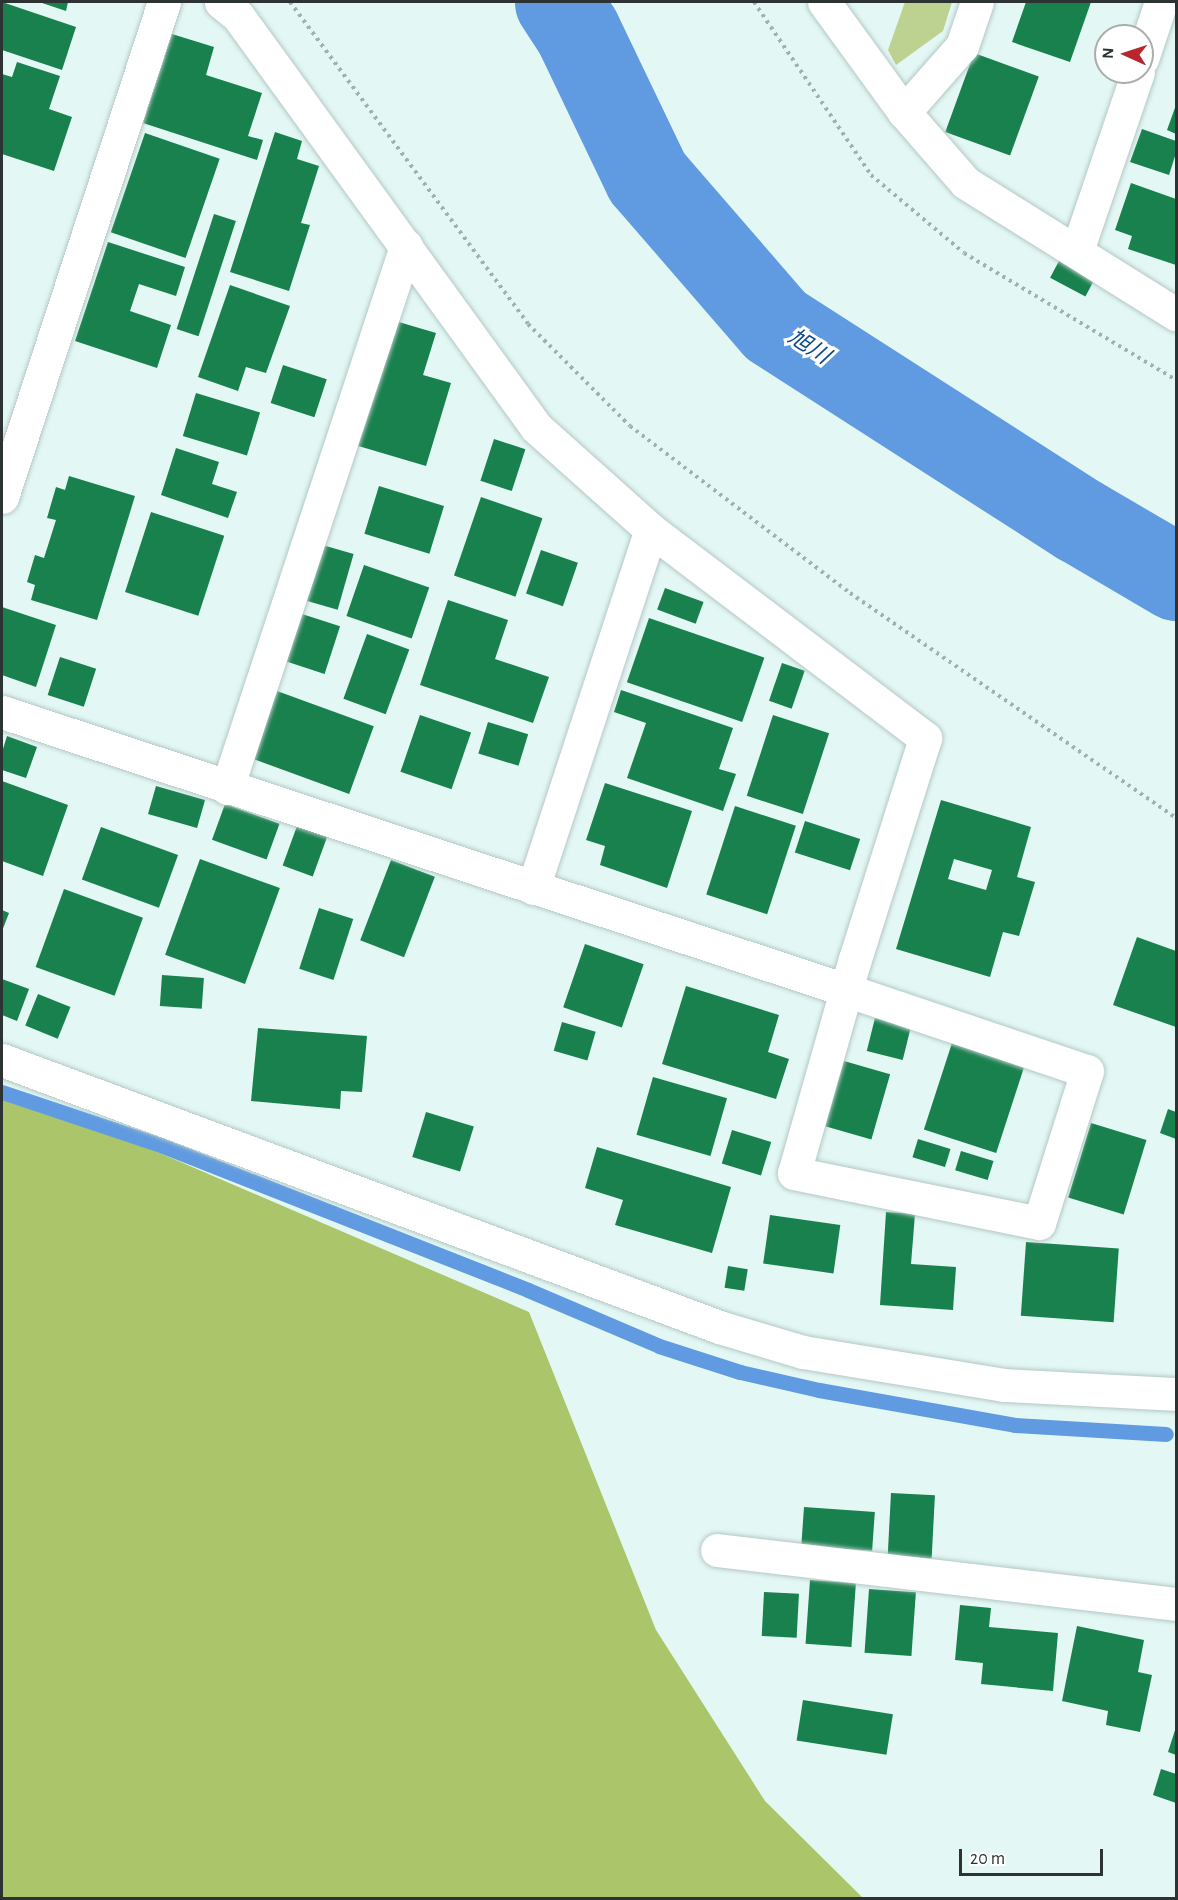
<!DOCTYPE html>
<meta charset="utf-8">
<style>
body{margin:0}
#map{position:relative;width:1178px;height:1900px;overflow:hidden;background:#e3f8f5;font-family:"Alegreya Sans","Noto Sans JP",sans-serif}
div>[style]{position:absolute}
[style*='--x']{left:calc(var(--x)*1px);top:calc(var(--y)*1px);width:calc(var(--w)*1px);rotate:calc(var(--a)*1deg)}
.green>*{inset:0;background:#bdd191}
.forest>*{inset:0;background:#aac56a}
.stream>*{height:15px;margin:-7.5px;padding:0 7.5px;transform-origin:7.5px;border-radius:7.5px;background:#609be1}
.river>*{height:87px;margin:-43.5px;padding:0 43.5px;transform-origin:43.5px;border-radius:43.5px;background:#609be1}
.building>*{inset:0;background:#19814d;transform-origin:0 0}
.path>*{height:4px;margin-top:-2px;transform-origin:0;background:repeating-linear-gradient(90deg,#a1b1af 0 3px,transparent 0 7.5px)}
.roads{filter:drop-shadow(0 0 2px #b4c7c5) drop-shadow(0 0 2px #b4c7c5)}
.minor>*{height:33px;margin:-16.5px;padding:0 16.5px;transform-origin:16.5px;border-radius:16.5px;background:#fff}
.tertiary>*{height:33px;margin:-16.5px;padding:0 16.5px;transform-origin:16.5px;border-radius:16.5px;background:#fff}
span{translate:-50% -50%;white-space:nowrap;text-align:center;line-height:1.15;-webkit-text-stroke:6px #fff;paint-order:stroke}
.water-label{font-size:22px;color:#0b4989;font-style:italic}
.frame{position:absolute;inset:0;border:3px solid #2c3332;pointer-events:none}
.north{position:absolute;left:1094px;top:24px;width:60px;height:60px;box-sizing:border-box;background:#fff;border:2px solid #abadad;border-radius:50%;rotate:273deg;font-size:16px;font-weight:700;line-height:24px;text-align:center;color:#2c3332}
.north::after{content:'';display:block;margin:auto;width:21px;height:27px;background:#b8272e;clip-path:polygon(50% 0,100% 100%,50% 72%,0 100%)}
.scale{position:absolute;left:959px;top:1849px;width:144px;height:27px;box-sizing:border-box;border:3px solid #2c3332;border-top:0;padding-left:8px;font-size:18px;line-height:21px;white-space:nowrap;color:#2c3332;-webkit-text-stroke:4px #fff;paint-order:stroke}
</style>
<div id="map">
<div class="green">
<i style="clip-path:polygon(905px 2px,952px 2px,943px 31px,896px 65px,888px 50px)"></i>
</div>
<div class="forest">
<i style="clip-path:polygon(2px 1085px,529px 1312px,656px 1630px,765px 1801px,863px 1898px,2px 1898px)"></i>
</div>
<div class="stream">
<i style="--x:2;--y:1092;--w:170;--a:18.5"></i>
<i style="--x:163;--y:1146;--w:392;--a:21.5"></i>
<i style="--x:528;--y:1290;--w:142;--a:23.1"></i>
<i style="--x:659;--y:1346;--w:85;--a:17.8"></i>
<i style="--x:740;--y:1372;--w:81;--a:12.8"></i>
<i style="--x:819;--y:1390;--w:199;--a:10.1"></i>
<i style="--x:1015;--y:1425;--w:151;--a:3.4"></i>
</div>
<div class="river">
<i style="--x:558;--y:2;--w:35;--a:57"></i>
<i style="--x:577;--y:31;--w:162;--a:64.4"></i>
<i style="--x:647;--y:177;--w:196;--a:49.1"></i>
<i style="--x:775;--y:325;--w:361;--a:32.7"></i>
<i style="--x:1079;--y:520;--w:113;--a:30.4"></i>
</div>
<div class="building">
<i style="clip-path:polygon(2px 2px,76px 27px,62px 70px,2px 50px)"></i>
<i style="clip-path:polygon(39px 2px,68px 2px,66px 11px)"></i>
<i style="clip-path:polygon(1026px 2px,1091px 2px,1070px 62px,1012px 42px)"></i>
<i style="clip-path:polygon(172px 34px,214px 47px,206px 75px,262px 93px,248px 136px,263px 140px,257px 160px,143px 123px)"></i>
<i style="left:974px;top:53px;width:69px;height:84px;rotate:20deg"></i>
<i style="clip-path:polygon(17px 62px,60px 76px,49px 109px,72px 117px,54px 171px,2px 154px,2px 74px,12px 77px)"></i>
<i style="clip-path:polygon(1176px 105px,1176px 134px,1167px 130px)"></i>
<i style="clip-path:polygon(1142px 129px,1176px 141px,1176px 153px,1169px 175px,1130px 162px)"></i>
<i style="clip-path:polygon(275px 132px,302px 141px,297px 159px,319px 166px,301px 223px,310px 225px,289px 291px,230px 272px)"></i>
<i style="left:145px;top:133px;width:79px;height:105px;rotate:19deg"></i>
<i style="clip-path:polygon(1131px 183px,1176px 199px,1176px 265px,1128px 249px,1132px 236px,1115px 230px)"></i>
<i style="left:214px;top:214px;width:23px;height:121px;rotate:18deg"></i>
<i style="clip-path:polygon(108px 242px,185px 267px,176px 296px,139px 284px,130px 311px,171px 325px,157px 368px,75px 341px)"></i>
<i style="left:1059px;top:261px;width:40px;height:19px;rotate:28deg"></i>
<i style="clip-path:polygon(230px 285px,290px 306px,266px 373px,246px 367px,238px 391px,198px 377px)"></i>
<i style="clip-path:polygon(392px 320px,436px 333px,423px 375px,451px 383px,426px 466px,355px 445px)"></i>
<i style="left:283px;top:365px;width:46px;height:40px;rotate:18deg"></i>
<i style="left:196px;top:393px;width:67px;height:45px;rotate:17deg"></i>
<i style="left:494px;top:439px;width:33px;height:44px;rotate:18deg"></i>
<i style="clip-path:polygon(176px 448px,219px 462px,212px 484px,237px 492px,228px 518px,161px 495px)"></i>
<i style="clip-path:polygon(69px 476px,135px 496px,97px 620px,31px 600px,35px 585px,27px 582px,35px 555px,44px 558px,56px 520px,47px 518px,56px 487px,65px 490px)"></i>
<i style="left:379px;top:486px;width:68px;height:50px;rotate:17deg"></i>
<i style="left:481px;top:497px;width:65px;height:83px;rotate:19deg"></i>
<i style="left:151px;top:512px;width:77px;height:84px;rotate:18deg"></i>
<i style="left:319px;top:544px;width:36px;height:58px;rotate:16deg"></i>
<i style="left:541px;top:550px;width:39px;height:46px;rotate:19deg"></i>
<i style="left:364px;top:565px;width:69px;height:54px;rotate:19deg"></i>
<i style="left:665px;top:588px;width:41px;height:23px;rotate:20deg"></i>
<i style="clip-path:polygon(448px 600px,508px 620px,495px 659px,549px 677px,533px 723px,420px 685px)"></i>
<i style="clip-path:polygon(2px 607px,56px 625px,36px 687px,2px 675px)"></i>
<i style="left:302px;top:614px;width:40px;height:50px;rotate:18deg"></i>
<i style="left:649px;top:618px;width:122px;height:68px;rotate:19deg"></i>
<i style="left:367px;top:634px;width:45px;height:69px;rotate:20deg"></i>
<i style="left:60px;top:657px;width:38px;height:40px;rotate:18deg"></i>
<i style="left:782px;top:663px;width:24px;height:40px;rotate:19deg"></i>
<i style="clip-path:polygon(621px 690px,733px 728px,719px 769px,736px 774px,723px 811px,627px 778px,646px 723px,614px 712px)"></i>
<i style="left:277px;top:691px;width:103px;height:72px;rotate:20deg"></i>
<i style="left:420px;top:715px;width:54px;height:60px;rotate:19deg"></i>
<i style="left:773px;top:715px;width:59px;height:85px;rotate:18deg"></i>
<i style="left:488px;top:722px;width:42px;height:33px;rotate:17deg"></i>
<i style="clip-path:polygon(7px 736px,37px 747px,26px 778px,2px 770px,2px 752px)"></i>
<i style="clip-path:polygon(2px 781px,68px 805px,43px 876px,2px 861px)"></i>
<i style="clip-path:polygon(605px 783px,692px 811px,667px 888px,600px 865px,605px 846px,586px 840px)"></i>
<i style="left:156px;top:786px;width:51px;height:29px;rotate:16deg"></i>
<i style="clip-path:polygon(evenodd,941px 800px,1031px 827px,1017px 877px,1035px 882px,1019px 936px,1003px 932px,990px 977px,896px 949px,941px 800px,954px 859px,992px 870px,986px 890px,948px 879px,954px 859px)"></i>
<i style="left:225px;top:804px;width:58px;height:38px;rotate:20deg"></i>
<i style="left:735px;top:806px;width:64px;height:93px;rotate:18deg"></i>
<i style="left:805px;top:821px;width:58px;height:33px;rotate:18deg"></i>
<i style="left:297px;top:826px;width:32px;height:42px;rotate:20deg"></i>
<i style="left:101px;top:827px;width:82px;height:56px;rotate:20deg"></i>
<i style="left:200px;top:859px;width:85px;height:102px;rotate:20deg"></i>
<i style="left:391px;top:860px;width:47px;height:86px;rotate:21deg"></i>
<i style="left:64px;top:889px;width:84px;height:83px;rotate:20deg"></i>
<i style="left:319px;top:908px;width:36px;height:64px;rotate:18deg"></i>
<i style="clip-path:polygon(2px 910px,9px 913px,2px 931px)"></i>
<i style="clip-path:polygon(1137px 937px,1176px 951px,1176px 1027px,1113px 1005px)"></i>
<i style="left:585px;top:944px;width:62px;height:67px;rotate:19deg"></i>
<i style="left:162px;top:975px;width:42px;height:31px;rotate:4deg"></i>
<i style="clip-path:polygon(2px 979px,29px 989px,17px 1021px,2px 1015px)"></i>
<i style="clip-path:polygon(686px 986px,779px 1015px,768px 1052px,789px 1059px,776px 1099px,662px 1064px)"></i>
<i style="left:38px;top:994px;width:35px;height:34px;rotate:22deg"></i>
<i style="left:875px;top:1018px;width:37px;height:34px;rotate:14deg"></i>
<i style="left:562px;top:1022px;width:35px;height:30px;rotate:16deg"></i>
<i style="clip-path:polygon(258px 1028px,367px 1036px,362px 1092px,341px 1091px,340px 1109px,251px 1101px)"></i>
<i style="left:952px;top:1043px;width:76px;height:91px;rotate:18deg"></i>
<i style="left:844px;top:1061px;width:48px;height:68px;rotate:16deg"></i>
<i style="left:653px;top:1077px;width:77px;height:60px;rotate:16deg"></i>
<i style="clip-path:polygon(1168px 1109px,1176px 1112px,1176px 1139px,1160px 1133px)"></i>
<i style="left:426px;top:1112px;width:50px;height:47px;rotate:17deg"></i>
<i style="left:1091px;top:1123px;width:58px;height:78px;rotate:17deg"></i>
<i style="left:732px;top:1130px;width:41px;height:35px;rotate:17deg"></i>
<i style="left:918px;top:1139px;width:34px;height:19px;rotate:17deg"></i>
<i style="clip-path:polygon(597px 1147px,731px 1187px,712px 1253px,615px 1225px,623px 1200px,585px 1188px)"></i>
<i style="left:961px;top:1151px;width:34px;height:20px;rotate:17deg"></i>
<i style="clip-path:polygon(886px 1212px,915px 1214px,911px 1264px,956px 1267px,953px 1310px,880px 1305px)"></i>
<i style="left:770px;top:1215px;width:71px;height:49px;rotate:8deg"></i>
<i style="left:1026px;top:1242px;width:93px;height:74px;rotate:4deg"></i>
<i style="left:728px;top:1266px;width:20px;height:22px;rotate:9deg"></i>
<i style="left:891px;top:1493px;width:44px;height:63px;rotate:3deg"></i>
<i style="left:804px;top:1507px;width:71px;height:39px;rotate:4deg"></i>
<i style="left:810px;top:1580px;width:46px;height:64px;rotate:4deg"></i>
<i style="left:869px;top:1589px;width:47px;height:64px;rotate:4deg"></i>
<i style="left:764px;top:1592px;width:35px;height:44px;rotate:3deg"></i>
<i style="clip-path:polygon(960px 1605px,991px 1608px,989px 1627px,1058px 1633px,1053px 1691px,981px 1684px,983px 1663px,955px 1660px)"></i>
<i style="clip-path:polygon(1077px 1626px,1144px 1640px,1138px 1672px,1152px 1675px,1140px 1732px,1106px 1725px,1108px 1711px,1062px 1701px)"></i>
<i style="left:803px;top:1700px;width:91px;height:41px;rotate:9deg"></i>
<i style="clip-path:polygon(1176px 1727px,1176px 1755px,1168px 1752px)"></i>
<i style="clip-path:polygon(1161px 1769px,1176px 1774px,1176px 1803px,1153px 1795px)"></i>
</div>
<div class="path">
<i style="--x:290;--y:2;--w:400;--a:53.5"></i>
<i style="--x:528;--y:324;--w:144;--a:45"></i>
<i style="--x:630;--y:426;--w:276;--a:37.2"></i>
<i style="--x:850;--y:593;--w:396;--a:34.6"></i>
<i style="--x:754;--y:2;--w:209;--a:55.9"></i>
<i style="--x:871;--y:175;--w:121;--a:40"></i>
<i style="--x:964;--y:253;--w:247;--a:30.9"></i>
</div>
<div class="roads">
<div class="minor">
<i style="--x:824;--y:2;--w:136;--a:54"></i>
<i style="--x:904;--y:112;--w:94;--a:48.9"></i>
<i style="--x:966;--y:183;--w:248;--a:32"></i>
<i style="--x:1142;--y:59;--w:60;--a:-71.6"></i>
<i style="--x:904;--y:112;--w:88;--a:-48.7"></i>
<i style="--x:962;--y:46;--w:46;--a:-71.2"></i>
<i style="--x:1077;--y:251;--w:189;--a:-71.2"></i>
<i style="--x:2;--y:497;--w:521;--a:-71.88"></i>
<i style="--x:2;--y:712;--w:889;--a:18.23"></i>
<i style="--x:846;--y:990;--w:254;--a:18.6"></i>
<i style="--x:1087;--y:1071;--w:159;--a:107.5"></i>
<i style="--x:1039;--y:1223;--w:250;--a:-168.5"></i>
<i style="--x:794;--y:1173;--w:190;--a:-74.1"></i>
<i style="--x:846;--y:990;--w:32;--a:-74"></i>
<i style="--x:855;--y:959;--w:232;--a:-72.4"></i>
<i style="--x:925;--y:738;--w:344;--a:-142.8"></i>
<i style="--x:651;--y:530;--w:154;--a:-138.2"></i>
<i style="--x:536;--y:427;--w:508;--a:-125.94"></i>
<i style="--x:238;--y:16;--w:22;--a:-141"></i>
<i style="--x:227;--y:788;--w:571;--a:-71.72"></i>
<i style="--x:533;--y:888;--w:377;--a:-71.8"></i>
<i style="--x:717;--y:1550;--w:462;--a:6.7"></i>
</div>
<div class="tertiary">
<i style="--x:2;--y:1060;--w:765;--a:20.42"></i>
<i style="--x:719;--y:1327;--w:88;--a:16.6"></i>
<i style="--x:803;--y:1352;--w:204;--a:9.3"></i>
<i style="--x:1004;--y:1385;--w:172;--a:3"></i>
</div>
</div>
<div class="water-label">
<span style="left:809px;top:347px;rotate:33deg">旭川</span>
</div>
<div class="frame"></div>
<div class="north">N</div>
<div class="scale">20 m</div>
</div>
